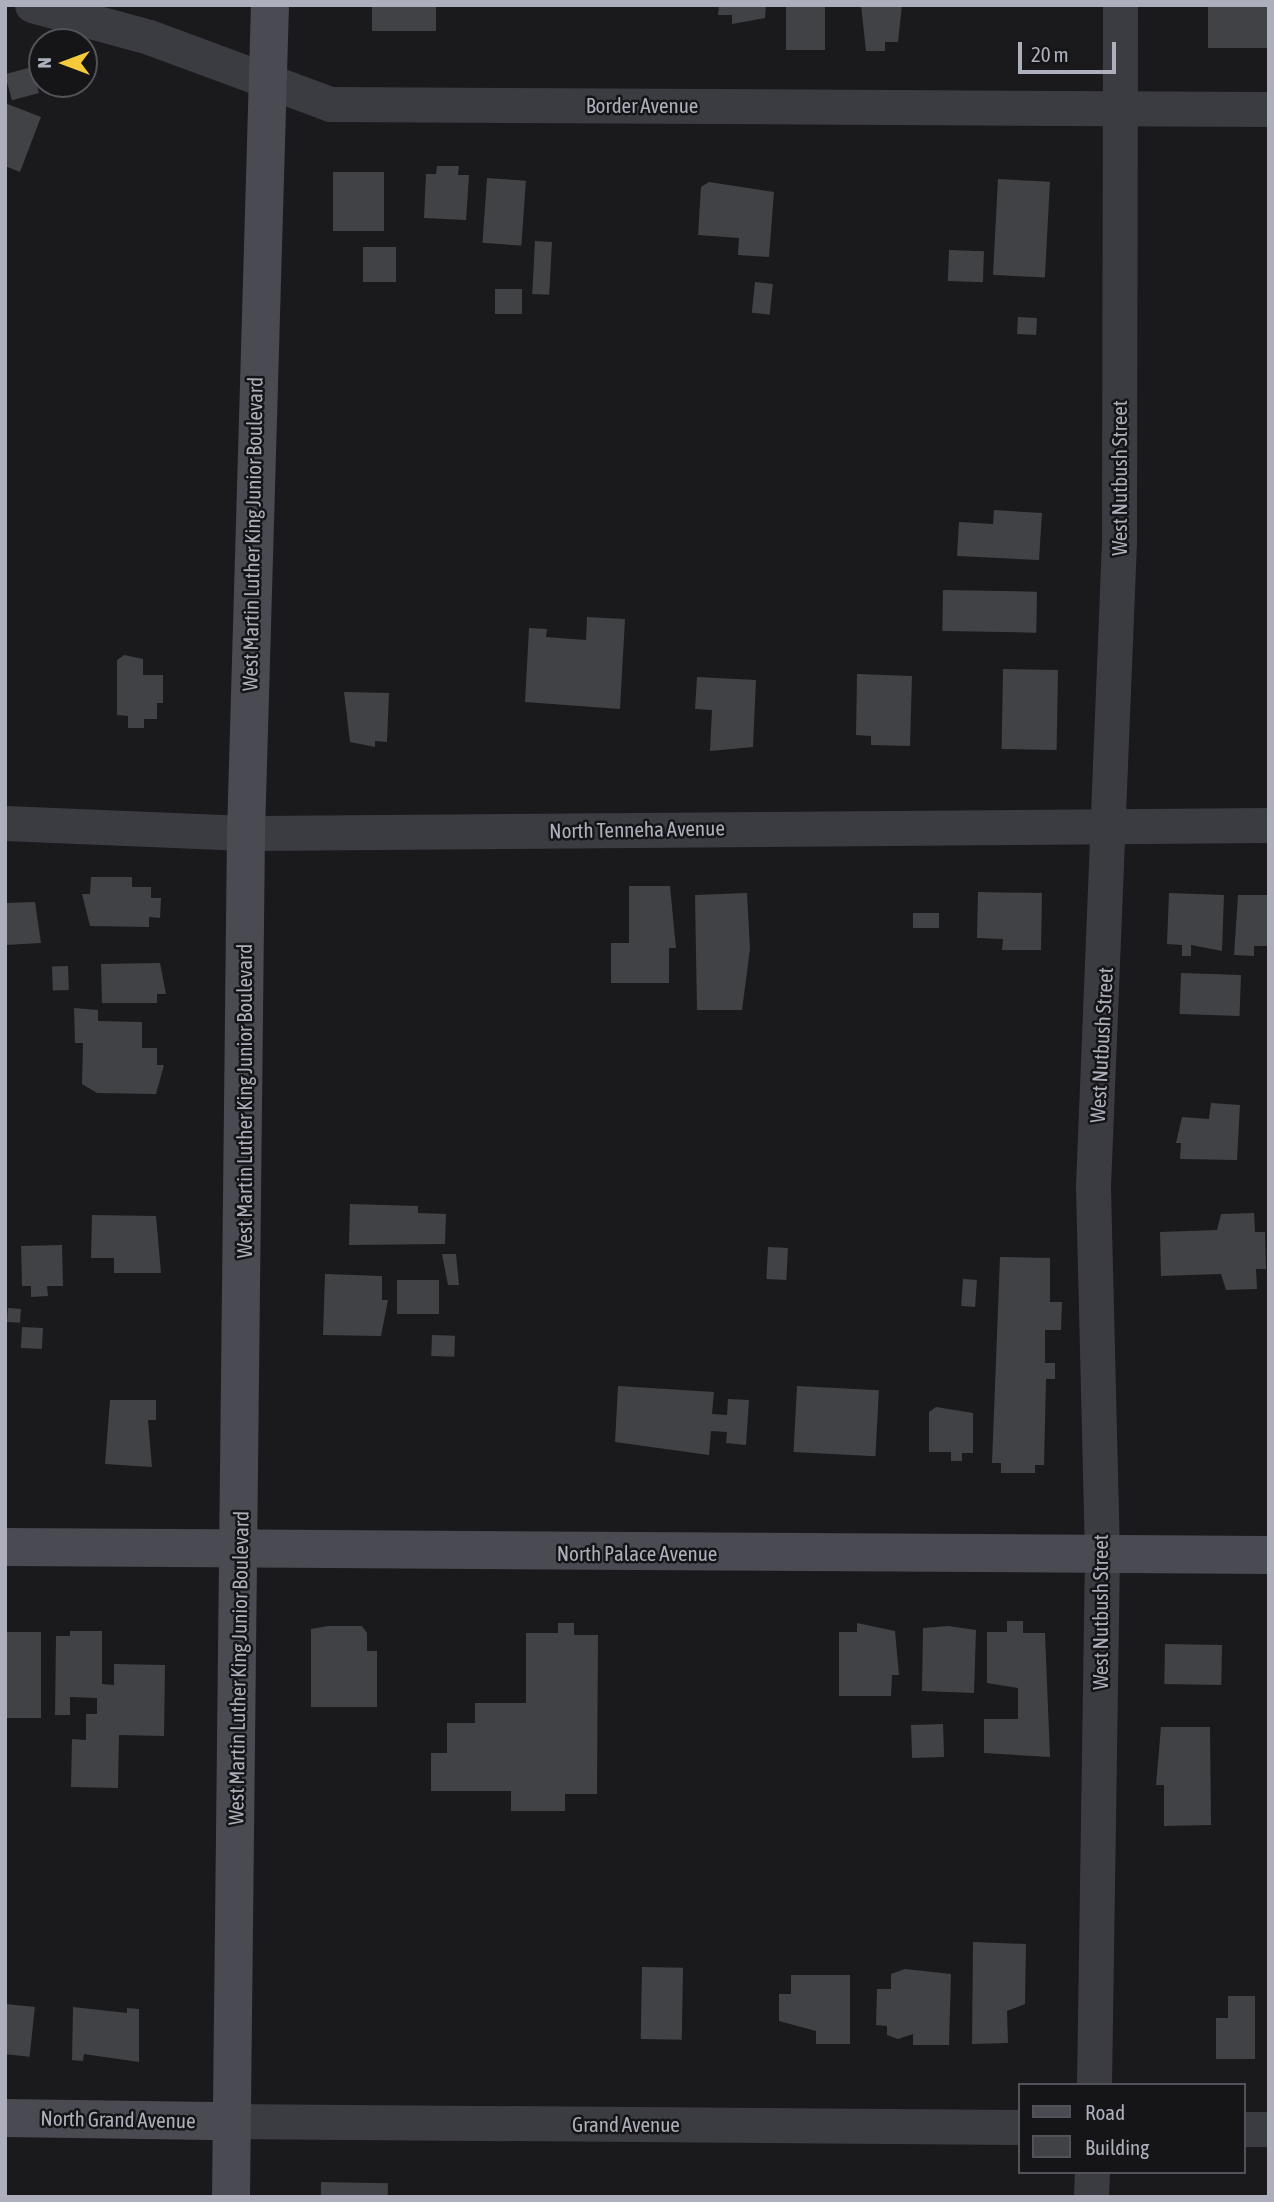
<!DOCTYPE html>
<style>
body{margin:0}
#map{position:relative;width:1274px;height:2202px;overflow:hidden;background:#1a1a1c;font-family:"Asap Condensed",sans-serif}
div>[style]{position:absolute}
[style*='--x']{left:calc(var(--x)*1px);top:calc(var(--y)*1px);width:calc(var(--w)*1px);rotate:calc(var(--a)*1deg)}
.building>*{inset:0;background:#414246;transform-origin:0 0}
.street>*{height:35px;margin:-17.5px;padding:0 17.5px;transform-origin:17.5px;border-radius:17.5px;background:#3b3b42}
.secondary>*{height:38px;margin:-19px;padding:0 19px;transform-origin:19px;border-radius:19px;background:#494a52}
span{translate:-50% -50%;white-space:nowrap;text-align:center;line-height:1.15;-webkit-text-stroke:5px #151518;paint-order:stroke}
.street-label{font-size:21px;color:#adb0bc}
.frame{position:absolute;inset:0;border:7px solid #adb0bc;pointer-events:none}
.legend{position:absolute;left:1018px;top:2083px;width:228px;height:91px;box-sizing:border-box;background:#151518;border:2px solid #52535a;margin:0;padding:9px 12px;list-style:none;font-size:21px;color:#adb0bc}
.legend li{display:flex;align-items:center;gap:14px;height:35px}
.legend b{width:35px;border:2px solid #52535a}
.north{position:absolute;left:28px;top:28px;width:70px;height:70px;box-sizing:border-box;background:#151518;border:2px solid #52535a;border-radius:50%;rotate:270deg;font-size:19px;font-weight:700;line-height:28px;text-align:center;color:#adb0bc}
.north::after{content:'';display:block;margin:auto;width:24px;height:32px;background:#f4ca3b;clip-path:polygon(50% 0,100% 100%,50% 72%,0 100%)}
.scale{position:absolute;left:1018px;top:42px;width:98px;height:32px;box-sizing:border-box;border:4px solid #adb0bc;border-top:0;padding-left:9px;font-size:21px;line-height:24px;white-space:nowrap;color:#adb0bc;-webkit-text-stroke:5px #151518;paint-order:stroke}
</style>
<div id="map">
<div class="building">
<i style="left:372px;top:5px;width:64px;height:26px"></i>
<i style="clip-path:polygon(719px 5px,766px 5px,765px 18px,732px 24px,732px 15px,718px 15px)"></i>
<i style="left:786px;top:5px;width:39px;height:45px"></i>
<i style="clip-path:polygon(861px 5px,902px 5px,898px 42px,885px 42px,885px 51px,866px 51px)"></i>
<i style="left:1208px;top:5px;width:61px;height:43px"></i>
<i style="left:32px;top:67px;width:27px;height:28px;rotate:75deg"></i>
<i style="clip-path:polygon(5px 103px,41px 117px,20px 172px,5px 166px)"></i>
<i style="clip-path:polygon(437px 166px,459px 166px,458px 175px,469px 175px,466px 220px,424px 218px,426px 174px,436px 174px)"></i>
<i style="left:333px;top:172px;width:51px;height:59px"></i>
<i style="left:487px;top:178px;width:39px;height:65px;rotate:4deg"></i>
<i style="left:998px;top:179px;width:52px;height:96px;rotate:3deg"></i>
<i style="clip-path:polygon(709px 182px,774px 192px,769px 257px,738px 255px,739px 238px,698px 235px,701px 187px)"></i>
<i style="left:535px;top:241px;width:17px;height:53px;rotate:3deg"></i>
<i style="left:363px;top:247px;width:33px;height:35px"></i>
<i style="left:949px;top:250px;width:35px;height:31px;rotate:2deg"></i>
<i style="left:755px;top:282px;width:18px;height:31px;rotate:6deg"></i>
<i style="left:495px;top:289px;width:27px;height:25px"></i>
<i style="left:1018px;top:317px;width:19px;height:17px;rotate:3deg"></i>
<i style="clip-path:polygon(994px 510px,1042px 513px,1039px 560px,957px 556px,959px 522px,993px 524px)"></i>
<i style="left:943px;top:590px;width:94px;height:41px;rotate:1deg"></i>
<i style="clip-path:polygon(587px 617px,625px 619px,620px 709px,525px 702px,529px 628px,547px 629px,546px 637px,586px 640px)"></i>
<i style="clip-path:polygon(124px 655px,143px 659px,143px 675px,163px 675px,163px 703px,157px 703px,157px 719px,144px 719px,144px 728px,128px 728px,128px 716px,117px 715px,117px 660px)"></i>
<i style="left:1003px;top:669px;width:55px;height:80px;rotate:1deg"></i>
<i style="clip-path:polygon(857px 674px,912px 676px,910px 746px,871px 745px,871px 736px,856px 735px)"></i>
<i style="clip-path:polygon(697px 677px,756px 680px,753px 747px,710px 751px,712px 710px,695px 709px)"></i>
<i style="clip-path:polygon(344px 692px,389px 693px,387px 742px,375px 741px,375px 747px,350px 742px)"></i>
<i style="clip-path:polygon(91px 877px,132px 877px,132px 887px,151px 887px,151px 898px,161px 898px,160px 918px,149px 917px,149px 927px,90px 926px,82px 894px,90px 894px)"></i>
<i style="clip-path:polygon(629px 886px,670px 886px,676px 948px,669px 948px,669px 983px,611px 983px,611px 943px,629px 943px)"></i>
<i style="clip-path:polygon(978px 892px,1042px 893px,1041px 950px,1002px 950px,1003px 939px,977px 938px)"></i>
<i style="clip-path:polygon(747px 893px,750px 949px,742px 1010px,697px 1010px,695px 895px)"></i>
<i style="clip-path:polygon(1169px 893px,1224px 895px,1222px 951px,1191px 945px,1191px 956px,1182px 956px,1182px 945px,1167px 944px)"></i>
<i style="clip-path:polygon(1238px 895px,1269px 895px,1269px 946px,1254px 946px,1254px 956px,1234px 955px)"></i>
<i style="clip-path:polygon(35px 902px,41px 943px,5px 945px,5px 903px)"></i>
<i style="left:913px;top:913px;width:26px;height:15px"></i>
<i style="clip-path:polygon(160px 963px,166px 994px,157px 994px,157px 1003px,102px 1003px,101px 964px)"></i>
<i style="left:68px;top:966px;width:24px;height:16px;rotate:88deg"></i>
<i style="left:1181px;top:973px;width:60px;height:41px;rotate:2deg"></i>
<i style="clip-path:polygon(74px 1008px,98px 1010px,98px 1021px,142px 1022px,142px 1048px,157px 1048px,157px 1065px,164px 1065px,156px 1094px,97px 1093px,82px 1084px,83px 1043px,75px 1043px)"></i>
<i style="clip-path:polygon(1211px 1103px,1240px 1105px,1237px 1160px,1180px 1159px,1181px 1143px,1176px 1143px,1182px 1117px,1209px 1119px)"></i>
<i style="clip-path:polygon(350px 1204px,418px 1206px,418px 1213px,446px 1214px,445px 1244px,349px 1245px)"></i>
<i style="clip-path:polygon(1254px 1213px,1255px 1232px,1265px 1232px,1266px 1269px,1256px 1269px,1257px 1289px,1226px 1290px,1221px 1274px,1161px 1276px,1160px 1232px,1217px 1230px,1221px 1214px)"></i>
<i style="clip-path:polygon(92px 1215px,156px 1216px,161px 1273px,114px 1273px,114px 1258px,91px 1258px)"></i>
<i style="clip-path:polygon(62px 1245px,63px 1286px,47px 1286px,48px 1296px,31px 1297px,31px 1286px,22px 1286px,21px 1246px)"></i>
<i style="left:768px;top:1247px;width:20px;height:32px;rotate:3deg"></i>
<i style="clip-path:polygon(442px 1254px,456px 1254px,459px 1285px,448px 1285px)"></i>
<i style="clip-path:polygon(1000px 1257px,1050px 1258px,1050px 1302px,1062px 1302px,1061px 1330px,1045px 1330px,1045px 1363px,1055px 1363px,1055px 1379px,1046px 1379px,1044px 1465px,1035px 1465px,1035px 1473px,1001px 1473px,1001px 1463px,992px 1463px)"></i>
<i style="clip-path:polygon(325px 1274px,382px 1276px,382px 1300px,388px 1300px,381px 1336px,323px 1335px)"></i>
<i style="left:963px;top:1279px;width:14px;height:27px;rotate:4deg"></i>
<i style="left:397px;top:1280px;width:42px;height:34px"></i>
<i style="left:8px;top:1308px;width:13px;height:14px;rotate:4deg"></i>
<i style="left:22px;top:1327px;width:21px;height:21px;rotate:3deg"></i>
<i style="left:432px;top:1335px;width:23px;height:21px;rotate:2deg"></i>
<i style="clip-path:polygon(618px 1386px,714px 1392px,712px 1414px,727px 1415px,728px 1399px,749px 1400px,746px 1445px,726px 1443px,727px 1432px,711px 1431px,709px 1455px,615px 1442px)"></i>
<i style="left:797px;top:1386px;width:82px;height:66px;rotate:3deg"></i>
<i style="clip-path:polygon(110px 1400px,156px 1400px,156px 1420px,148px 1420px,152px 1467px,105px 1464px)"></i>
<i style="clip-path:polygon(936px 1407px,973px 1413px,973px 1453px,962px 1453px,962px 1461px,951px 1461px,951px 1452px,929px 1452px,929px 1412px)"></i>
<i style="clip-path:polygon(1007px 1621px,1023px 1621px,1023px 1633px,1045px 1633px,1050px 1757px,984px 1753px,984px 1719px,1018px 1719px,1018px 1688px,987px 1683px,987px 1632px,1007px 1632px)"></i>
<i style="clip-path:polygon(558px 1623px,574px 1623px,574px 1635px,598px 1635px,597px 1794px,565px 1794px,565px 1811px,511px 1811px,511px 1791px,431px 1791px,431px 1753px,447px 1753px,447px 1723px,475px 1723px,475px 1703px,526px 1703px,526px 1633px,558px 1633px)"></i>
<i style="clip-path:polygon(857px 1623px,895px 1631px,899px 1675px,892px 1675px,891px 1696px,839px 1696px,839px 1632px,857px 1632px)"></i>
<i style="clip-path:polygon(328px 1626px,362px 1626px,367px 1633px,367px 1651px,377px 1651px,377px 1707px,311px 1707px,311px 1629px)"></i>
<i style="clip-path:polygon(948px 1626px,976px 1630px,974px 1693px,922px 1691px,923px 1628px)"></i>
<i style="clip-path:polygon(70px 1631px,102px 1631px,102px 1684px,114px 1685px,114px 1664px,165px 1665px,164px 1736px,119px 1735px,118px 1788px,71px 1787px,72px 1739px,86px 1740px,86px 1714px,97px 1714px,97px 1698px,70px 1697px,70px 1715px,55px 1715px,56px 1636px,70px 1636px)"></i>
<i style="left:5px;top:1632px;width:36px;height:86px"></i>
<i style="left:1165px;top:1644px;width:57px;height:40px;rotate:1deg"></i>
<i style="left:943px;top:1724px;width:33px;height:32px;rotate:88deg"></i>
<i style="clip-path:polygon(1161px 1727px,1210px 1727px,1211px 1825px,1164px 1826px,1164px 1785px,1156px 1785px)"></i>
<i style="clip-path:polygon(973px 1942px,1026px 1944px,1025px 2004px,1007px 2011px,1008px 2043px,972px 2044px)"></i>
<i style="left:642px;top:1967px;width:41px;height:72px;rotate:1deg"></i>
<i style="clip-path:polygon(905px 1969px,951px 1974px,949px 2045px,913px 2045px,913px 2034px,898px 2039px,887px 2035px,887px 2026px,876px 2025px,877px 1989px,891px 1989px,891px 1974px)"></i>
<i style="clip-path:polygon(791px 1975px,850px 1975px,850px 2044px,816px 2044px,816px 2031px,779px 2021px,779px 1994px,791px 1994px)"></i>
<i style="clip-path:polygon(1228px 1996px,1255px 1996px,1255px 2059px,1216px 2059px,1216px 2018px,1228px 2018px)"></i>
<i style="left:6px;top:2004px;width:29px;height:50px;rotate:6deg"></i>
<i style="clip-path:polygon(73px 2007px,127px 2013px,127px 2008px,139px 2009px,139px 2062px,84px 2054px,83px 2061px,72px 2060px)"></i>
<i style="left:321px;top:2182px;width:67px;height:15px;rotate:1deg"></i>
</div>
<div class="street">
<i style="--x:32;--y:5;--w:121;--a:15.3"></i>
<i style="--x:149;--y:37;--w:193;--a:20.3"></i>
<i style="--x:330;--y:104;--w:939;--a:0.31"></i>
<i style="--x:5;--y:823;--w:241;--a:2.4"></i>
<i style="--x:246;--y:833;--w:1023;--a:-0.45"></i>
<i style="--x:1094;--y:2085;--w:530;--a:-89.14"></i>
<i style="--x:1102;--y:1555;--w:369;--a:-91.4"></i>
<i style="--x:1093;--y:1186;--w:645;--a:-87.69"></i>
<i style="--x:1119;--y:542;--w:537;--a:-89.89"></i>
<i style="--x:231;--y:2121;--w:789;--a:0.44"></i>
<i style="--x:1244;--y:2129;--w:25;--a:0"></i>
<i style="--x:1091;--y:2197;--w:25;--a:-88"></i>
</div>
<div class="secondary">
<i style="--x:5;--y:1547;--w:1264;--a:0.36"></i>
<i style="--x:5;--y:2118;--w:226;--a:0.8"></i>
<i style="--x:231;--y:2197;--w:1364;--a:-89.37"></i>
<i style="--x:246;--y:833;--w:828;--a:-88.34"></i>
</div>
<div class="street-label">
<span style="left:642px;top:105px">Border Avenue</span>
<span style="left:1119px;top:478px;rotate:-90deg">West Nutbush Street</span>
<span style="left:252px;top:534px;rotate:-89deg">West Martin Luther King Junior Boulevard</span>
<span style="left:637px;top:829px;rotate:-1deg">North Tenneha Avenue</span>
<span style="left:1101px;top:1045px;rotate:-87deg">West Nutbush Street</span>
<span style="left:244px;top:1101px;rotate:-90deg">West Martin Luther King Junior Boulevard</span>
<span style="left:637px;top:1553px">North Palace Avenue</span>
<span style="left:1100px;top:1612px;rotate:-90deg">West Nutbush Street</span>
<span style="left:238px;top:1668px;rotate:-89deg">West Martin Luther King Junior Boulevard</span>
<span style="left:118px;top:2119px;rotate:1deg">North Grand Avenue</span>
<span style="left:626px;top:2124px">Grand Avenue</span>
</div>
<div class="frame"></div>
<ul class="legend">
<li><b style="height:9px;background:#494a52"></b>Road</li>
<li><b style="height:19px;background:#414246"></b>Building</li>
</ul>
<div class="north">N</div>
<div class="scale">20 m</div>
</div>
